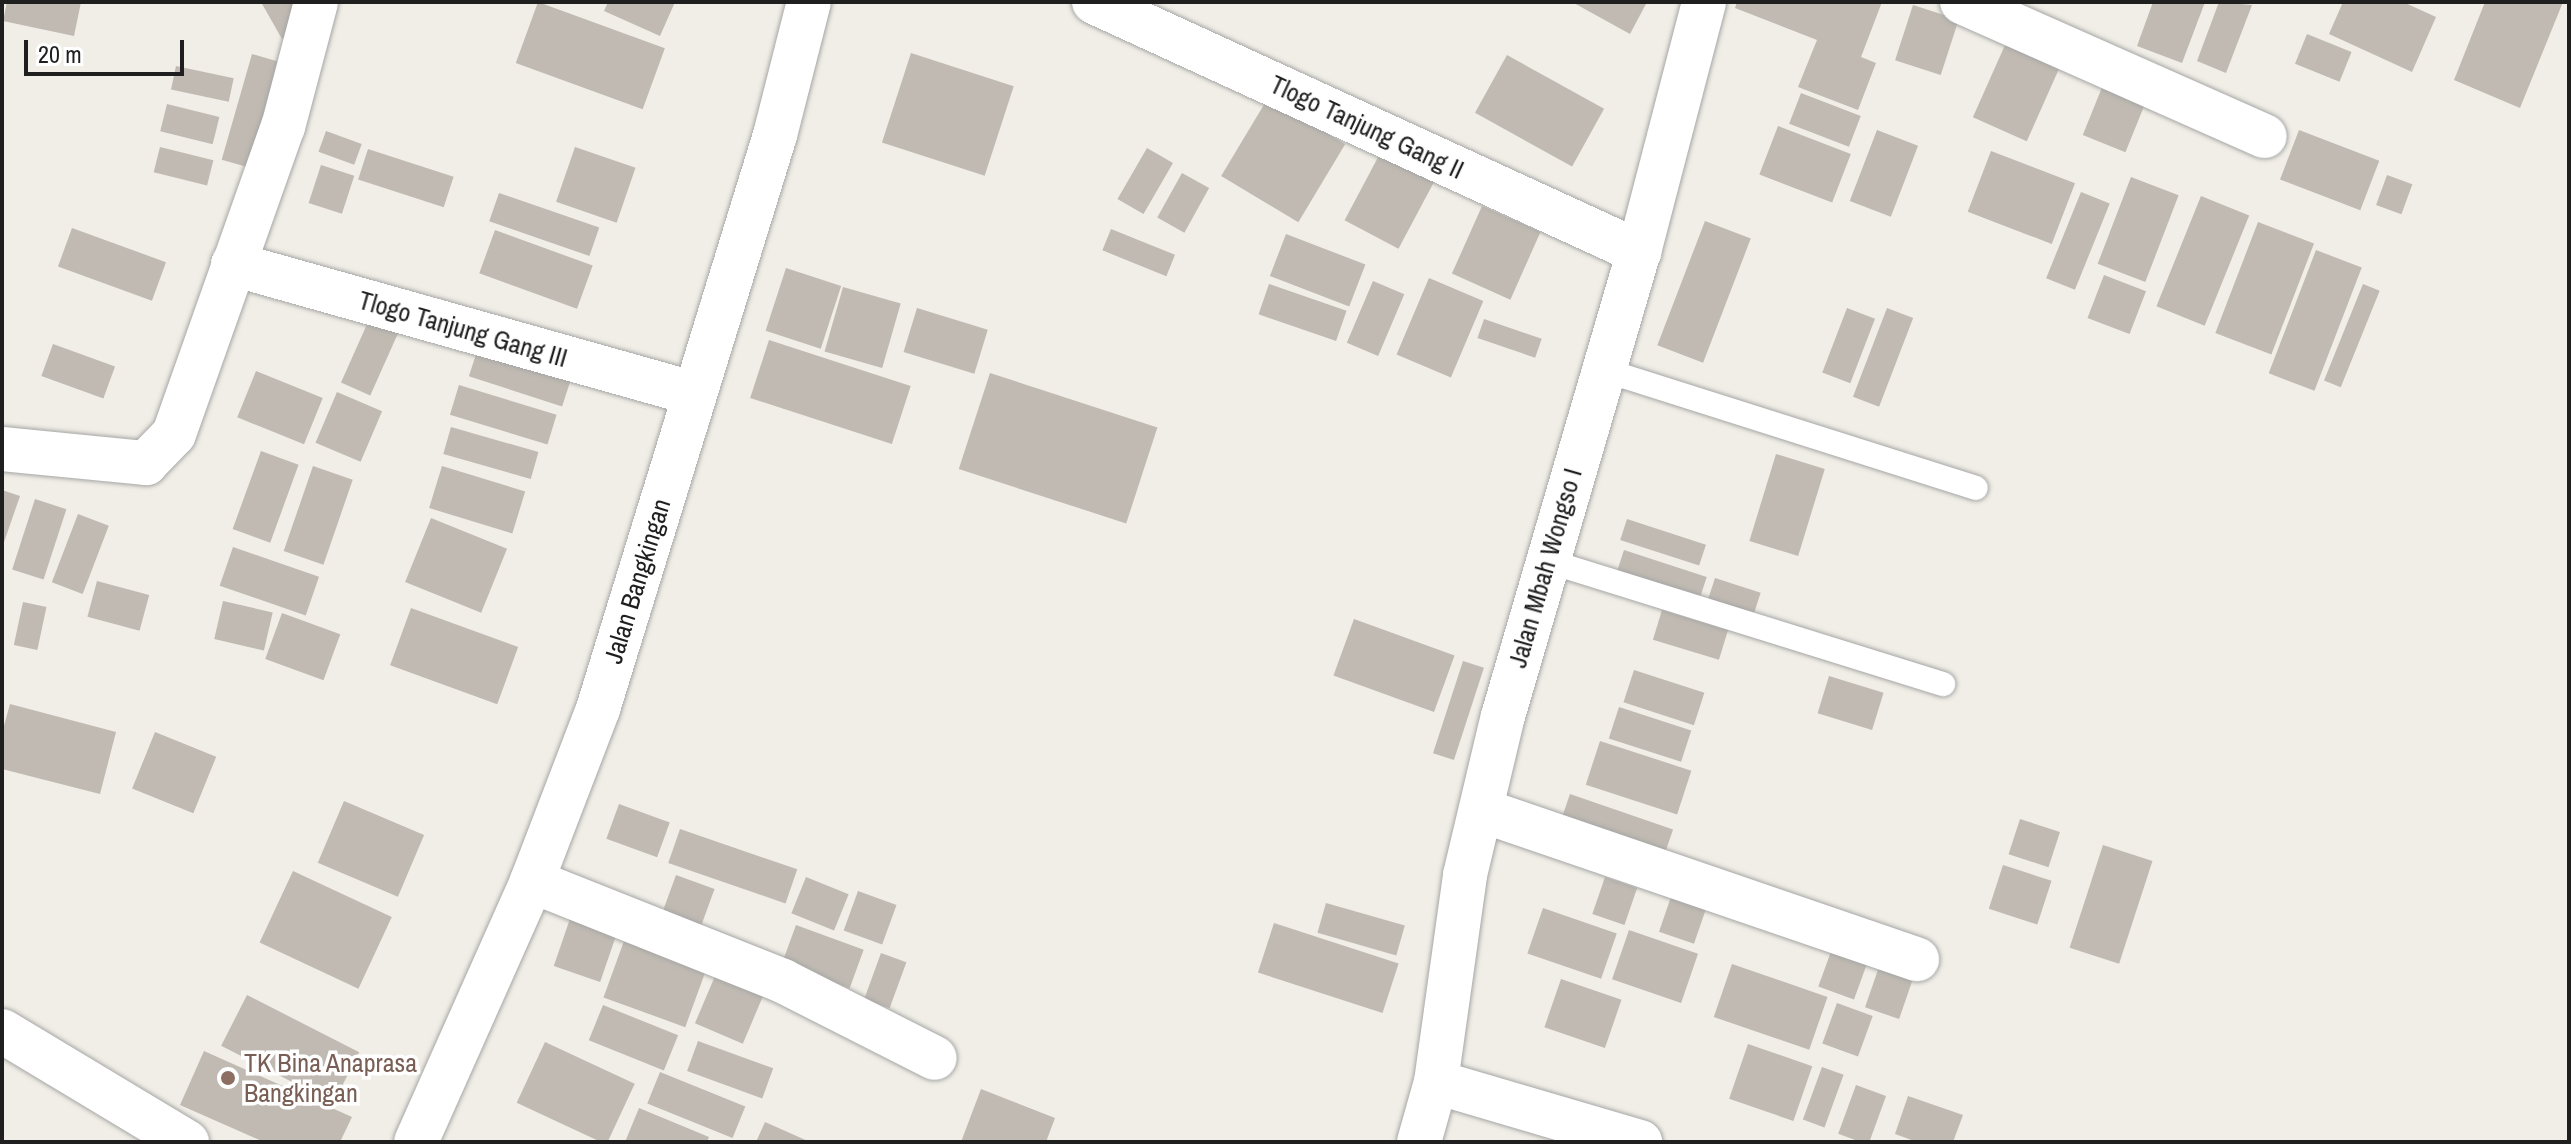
<!DOCTYPE html>
<style>
body{margin:0}
#map{position:relative;width:2571px;height:1144px;overflow:hidden;background:#f0eee6;font-family:"Archivo Narrow",sans-serif}
div>[style]{position:absolute}
[style*='--x']{left:calc(var(--x)*1px);top:calc(var(--y)*1px);width:calc(var(--w)*1px);rotate:calc(var(--a)*1deg)}
.building>*{inset:0;background:#c0bab2;transform-origin:0 0}
.roads{filter:drop-shadow(0 0 2px #a6a6a6) drop-shadow(0 0 2px #a6a6a6)}
.service>*{height:24px;margin:-12px;padding:0 12px;transform-origin:12px;border-radius:12px;background:#fff}
.minor>*{height:44px;margin:-22px;padding:0 22px;transform-origin:22px;border-radius:22px;background:#fff}
.tertiary>*{height:44px;margin:-22px;padding:0 22px;transform-origin:22px;border-radius:22px;background:#fff}
.dots>*{width:22px;height:22px;translate:-50% -50%;box-sizing:border-box;border:4px solid #fff;border-radius:50%}
span{translate:-50% -50%;white-space:nowrap;text-align:center;line-height:1.15;-webkit-text-stroke:7px #fff;paint-order:stroke}
.street-label{font-size:26px;color:#1f1f1f}
.education-label{font-size:26px;color:#785e54}
.left{translate:0 -50%;text-align:left}
.frame{position:absolute;inset:0;border:4px solid #1f1f1f;pointer-events:none}
.scale{position:absolute;left:24px;top:40px;width:160px;height:36px;box-sizing:border-box;border:4px solid #1f1f1f;border-top:0;padding-left:10px;font-size:24px;line-height:28px;white-space:nowrap;color:#1f1f1f;-webkit-text-stroke:6px #fff;paint-order:stroke}
</style>
<div id="map">
<div class="building">
<i style="clip-path:polygon(7px 2px,81px 2px,74px 36px,3px 21px)"></i>
<i style="clip-path:polygon(261px 2px,295px 2px,307px 23px,282px 39px)"></i>
<i style="left:538px;top:2px;width:135px;height:65px;rotate:20deg"></i>
<i style="clip-path:polygon(608px 2px,675px 2px,660px 36px,604px 11px)"></i>
<i style="clip-path:polygon(1572px 2px,1647px 2px,1630px 34px)"></i>
<i style="clip-path:polygon(1737px 2px,1882px 2px,1861px 57px,1876px 63px,1858px 110px,1798px 87px,1817px 40px,1735px 8px)"></i>
<i style="clip-path:polygon(2153px 2px,2205px 2px,2182px 63px,2137px 46px)"></i>
<i style="clip-path:polygon(2219px 2px,2252px 5px,2226px 73px,2197px 61px)"></i>
<i style="clip-path:polygon(2343px 2px,2403px 2px,2436px 17px,2412px 72px,2329px 34px)"></i>
<i style="clip-path:polygon(2485px 2px,2563px 2px,2520px 108px,2454px 80px)"></i>
<i style="left:1913px;top:5px;width:48px;height:58px;rotate:18deg"></i>
<i style="left:2307px;top:34px;width:48px;height:32px;rotate:22deg"></i>
<i style="left:2005px;top:45px;width:59px;height:79px;rotate:24deg"></i>
<i style="left:911px;top:53px;width:108px;height:94px;rotate:18deg"></i>
<i style="left:252px;top:54px;width:36px;height:110px;rotate:16deg"></i>
<i style="left:1507px;top:55px;width:111px;height:66px;rotate:29deg"></i>
<i style="left:176px;top:66px;width:59px;height:24px;rotate:12deg"></i>
<i style="left:2103px;top:85px;width:46px;height:54px;rotate:22deg"></i>
<i style="left:1801px;top:93px;width:64px;height:33px;rotate:21deg"></i>
<i style="left:1268px;top:98px;width:90px;height:91px;rotate:31deg"></i>
<i style="left:167px;top:104px;width:54px;height:28px;rotate:14deg"></i>
<i style="left:1778px;top:126px;width:78px;height:52px;rotate:21deg"></i>
<i style="left:1877px;top:130px;width:44px;height:76px;rotate:21deg"></i>
<i style="left:2299px;top:130px;width:86px;height:53px;rotate:21deg"></i>
<i style="left:326px;top:131px;width:38px;height:22px;rotate:20deg"></i>
<i style="left:1384px;top:146px;width:61px;height:84px;rotate:28deg"></i>
<i style="left:160px;top:147px;width:55px;height:26px;rotate:14deg"></i>
<i style="left:575px;top:147px;width:64px;height:58px;rotate:19deg"></i>
<i style="left:1147px;top:148px;width:30px;height:59px;rotate:30deg"></i>
<i style="left:368px;top:149px;width:90px;height:32px;rotate:18deg"></i>
<i style="left:1991px;top:151px;width:90px;height:65px;rotate:21deg"></i>
<i style="left:321px;top:165px;width:35px;height:40px;rotate:18deg"></i>
<i style="left:1182px;top:173px;width:31px;height:51px;rotate:29deg"></i>
<i style="left:2387px;top:175px;width:27px;height:32px;rotate:20deg"></i>
<i style="left:2131px;top:177px;width:51px;height:93px;rotate:21deg"></i>
<i style="left:2081px;top:192px;width:31px;height:93px;rotate:22deg"></i>
<i style="left:499px;top:193px;width:106px;height:30px;rotate:19deg"></i>
<i style="left:2201px;top:196px;width:52px;height:119px;rotate:22deg"></i>
<i style="left:1482px;top:206px;width:64px;height:74px;rotate:24deg"></i>
<i style="left:1705px;top:221px;width:49px;height:133px;rotate:21deg"></i>
<i style="left:2258px;top:222px;width:60px;height:119px;rotate:21deg"></i>
<i style="left:72px;top:228px;width:100px;height:41px;rotate:20deg"></i>
<i style="left:1111px;top:229px;width:69px;height:23px;rotate:22deg"></i>
<i style="left:495px;top:230px;width:104px;height:46px;rotate:20deg"></i>
<i style="left:1286px;top:234px;width:85px;height:45px;rotate:21deg"></i>
<i style="left:2316px;top:250px;width:49px;height:132px;rotate:21deg"></i>
<i style="left:786px;top:268px;width:58px;height:66px;rotate:18deg"></i>
<i style="left:2104px;top:275px;width:45px;height:46px;rotate:21deg"></i>
<i style="left:1429px;top:278px;width:59px;height:83px;rotate:23deg"></i>
<i style="left:1373px;top:281px;width:34px;height:67px;rotate:23deg"></i>
<i style="left:1269px;top:284px;width:82px;height:32px;rotate:19deg"></i>
<i style="left:2363px;top:284px;width:18px;height:104px;rotate:22deg"></i>
<i style="left:843px;top:287px;width:60px;height:67px;rotate:16deg"></i>
<i style="left:376px;top:304px;width:32px;height:86px;rotate:24deg"></i>
<i style="left:917px;top:308px;width:74px;height:46px;rotate:17deg"></i>
<i style="left:1847px;top:308px;width:30px;height:69px;rotate:21deg"></i>
<i style="left:1887px;top:308px;width:28px;height:95px;rotate:21deg"></i>
<i style="left:1484px;top:319px;width:61px;height:20px;rotate:19deg"></i>
<i style="left:769px;top:340px;width:149px;height:61px;rotate:18deg"></i>
<i style="left:480px;top:342px;width:98px;height:36px;rotate:18deg"></i>
<i style="left:53px;top:344px;width:66px;height:34px;rotate:20deg"></i>
<i style="left:256px;top:371px;width:72px;height:50px;rotate:22deg"></i>
<i style="left:990px;top:373px;width:176px;height:101px;rotate:18deg"></i>
<i style="left:459px;top:385px;width:102px;height:31px;rotate:17deg"></i>
<i style="left:337px;top:392px;width:49px;height:55px;rotate:23deg"></i>
<i style="left:451px;top:427px;width:91px;height:28px;rotate:16deg"></i>
<i style="left:261px;top:451px;width:40px;height:83px;rotate:20deg"></i>
<i style="left:1776px;top:454px;width:51px;height:91px;rotate:17deg"></i>
<i style="left:313px;top:466px;width:42px;height:90px;rotate:19deg"></i>
<i style="left:442px;top:466px;width:87px;height:44px;rotate:17deg"></i>
<i style="clip-path:polygon(2px 490px,20px 496px,2px 548px)"></i>
<i style="left:35px;top:499px;width:33px;height:74px;rotate:18deg"></i>
<i style="left:78px;top:514px;width:33px;height:73px;rotate:21deg"></i>
<i style="left:431px;top:518px;width:82px;height:69px;rotate:22deg"></i>
<i style="left:1627px;top:519px;width:83px;height:22px;rotate:18deg"></i>
<i style="left:233px;top:547px;width:91px;height:41px;rotate:19deg"></i>
<i style="left:1624px;top:550px;width:87px;height:26px;rotate:18deg"></i>
<i style="left:1715px;top:578px;width:48px;height:25px;rotate:18deg"></i>
<i style="left:97px;top:581px;width:54px;height:37px;rotate:15deg"></i>
<i style="left:223px;top:601px;width:51px;height:39px;rotate:13deg"></i>
<i style="left:23px;top:602px;width:24px;height:44px;rotate:12deg"></i>
<i style="left:411px;top:608px;width:114px;height:61px;rotate:20deg"></i>
<i style="left:1662px;top:610px;width:69px;height:31px;rotate:17deg"></i>
<i style="left:282px;top:613px;width:62px;height:49px;rotate:20deg"></i>
<i style="left:1354px;top:619px;width:107px;height:60px;rotate:20deg"></i>
<i style="left:1463px;top:661px;width:22px;height:97px;rotate:18deg"></i>
<i style="left:1634px;top:670px;width:74px;height:34px;rotate:18deg"></i>
<i style="left:1829px;top:676px;width:57px;height:39px;rotate:17deg"></i>
<i style="clip-path:polygon(10px 704px,116px 732px,100px 794px,2px 769px,2px 733px)"></i>
<i style="left:1619px;top:707px;width:76px;height:33px;rotate:18deg"></i>
<i style="left:155px;top:732px;width:66px;height:61px;rotate:22deg"></i>
<i style="left:1600px;top:741px;width:96px;height:46px;rotate:18deg"></i>
<i style="left:1570px;top:794px;width:109px;height:33px;rotate:19deg"></i>
<i style="left:344px;top:801px;width:87px;height:67px;rotate:23deg"></i>
<i style="left:619px;top:804px;width:54px;height:37px;rotate:20deg"></i>
<i style="left:2020px;top:819px;width:42px;height:37px;rotate:18deg"></i>
<i style="left:680px;top:829px;width:124px;height:36px;rotate:19deg"></i>
<i style="left:2103px;top:845px;width:52px;height:108px;rotate:18deg"></i>
<i style="left:2003px;top:865px;width:51px;height:46px;rotate:18deg"></i>
<i style="left:293px;top:871px;width:109px;height:79px;rotate:25deg"></i>
<i style="left:676px;top:875px;width:41px;height:49px;rotate:20deg"></i>
<i style="left:806px;top:877px;width:46px;height:39px;rotate:22deg"></i>
<i style="left:1605px;top:877px;width:34px;height:39px;rotate:19deg"></i>
<i style="left:858px;top:891px;width:41px;height:42px;rotate:20deg"></i>
<i style="left:1673px;top:891px;width:37px;height:43px;rotate:19deg"></i>
<i style="left:1326px;top:903px;width:82px;height:31px;rotate:16deg"></i>
<i style="left:1543px;top:908px;width:78px;height:48px;rotate:19deg"></i>
<i style="left:572px;top:913px;width:49px;height:56px;rotate:19deg"></i>
<i style="left:1274px;top:923px;width:131px;height:52px;rotate:18deg"></i>
<i style="left:796px;top:925px;width:72px;height:41px;rotate:20deg"></i>
<i style="left:1629px;top:930px;width:73px;height:52px;rotate:19deg"></i>
<i style="left:624px;top:941px;width:87px;height:60px;rotate:20deg"></i>
<i style="left:1833px;top:946px;width:38px;height:43px;rotate:20deg"></i>
<i style="left:881px;top:953px;width:27px;height:49px;rotate:20deg"></i>
<i style="left:1881px;top:961px;width:36px;height:49px;rotate:19deg"></i>
<i style="left:1732px;top:964px;width:101px;height:56px;rotate:19deg"></i>
<i style="left:718px;top:969px;width:52px;height:59px;rotate:23deg"></i>
<i style="left:1561px;top:979px;width:64px;height:51px;rotate:19deg"></i>
<i style="left:247px;top:995px;width:126px;height:57px;rotate:27deg"></i>
<i style="left:1837px;top:1003px;width:38px;height:43px;rotate:20deg"></i>
<i style="left:603px;top:1005px;width:81px;height:38px;rotate:22deg"></i>
<i style="left:698px;top:1041px;width:80px;height:32px;rotate:20deg"></i>
<i style="left:545px;top:1042px;width:99px;height:67px;rotate:25deg"></i>
<i style="left:1748px;top:1044px;width:68px;height:58px;rotate:19deg"></i>
<i style="clip-path:polygon(204px 1051px,352px 1117px,340px 1142px,264px 1142px,180px 1105px)"></i>
<i style="left:1822px;top:1067px;width:23px;height:56px;rotate:20deg"></i>
<i style="left:660px;top:1072px;width:92px;height:34px;rotate:22deg"></i>
<i style="left:1856px;top:1085px;width:32px;height:52px;rotate:20deg"></i>
<i style="clip-path:polygon(981px 1089px,1055px 1118px,1046px 1142px,961px 1142px)"></i>
<i style="clip-path:polygon(1908px 1096px,1963px 1115px,1953px 1142px,1917px 1142px,1895px 1134px)"></i>
<i style="clip-path:polygon(639px 1108px,709px 1137px,707px 1142px,625px 1142px)"></i>
<i style="clip-path:polygon(765px 1122px,810px 1142px,756px 1142px)"></i>
</div>
<div class="roads">
<div class="service">
<i style="--x:1604;--y:370;--w:390;--a:17.6"></i>
<i style="--x:1548;--y:561;--w:414;--a:17.3"></i>
</div>
<div class="minor">
<i style="--x:1094;--y:2;--w:600;--a:24.64"></i>
<i style="--x:1962;--y:2;--w:331;--a:23.9"></i>
<i style="--x:233;--y:264;--w:479;--a:15.7"></i>
<i style="--x:2;--y:449;--w:145;--a:5.6"></i>
<i style="--x:146;--y:463;--w:40;--a:-46"></i>
<i style="--x:174;--y:434;--w:326;--a:-70.5"></i>
<i style="--x:283;--y:127;--w:129;--a:-75.2"></i>
<i style="--x:1481;--y:810;--w:461;--a:18.9"></i>
<i style="--x:532;--y:881;--w:270;--a:21.7"></i>
<i style="--x:783;--y:981;--w:170;--a:26.9"></i>
<i style="--x:2;--y:1031;--w:216;--a:31"></i>
<i style="--x:1436;--y:1082;--w:213;--a:16.4"></i>
<i style="--x:1419;--y:1142;--w:62;--a:-74.2"></i>
<i style="--x:1436;--y:1082;--w:209;--a:-82"></i>
<i style="--x:1465;--y:875;--w:163;--a:-76.6"></i>
<i style="--x:1503;--y:716;--w:484;--a:-73.7"></i>
<i style="--x:1639;--y:252;--w:258;--a:-75.4"></i>
</div>
<div class="tertiary">
<i style="--x:416;--y:1142;--w:286;--a:-66"></i>
<i style="--x:532;--y:881;--w:184;--a:-69"></i>
<i style="--x:598;--y:709;--w:601;--a:-72.86"></i>
<i style="--x:775;--y:135;--w:137;--a:-75.7"></i>
</div>
</div>
<div class="dots">
<i style="left:228px;top:1078px;background:#8d6e63"></i>
</div>
<div class="street-label">
<span style="left:1367px;top:127px;rotate:25deg">Tlogo Tanjung Gang II</span>
<span style="left:463px;top:329px;rotate:16deg">Tlogo Tanjung Gang III</span>
<span style="left:1545px;top:568px;rotate:-74deg">Jalan Mbah Wongso I</span>
<span style="left:637px;top:581px;rotate:-73deg">Jalan Bangkingan</span>
</div>
<div class="education-label">
<span class="left" style="left:244px;top:1078px">TK Bina Anaprasa<br>Bangkingan</span>
</div>
<div class="frame"></div>
<div class="scale">20 m</div>
</div>
